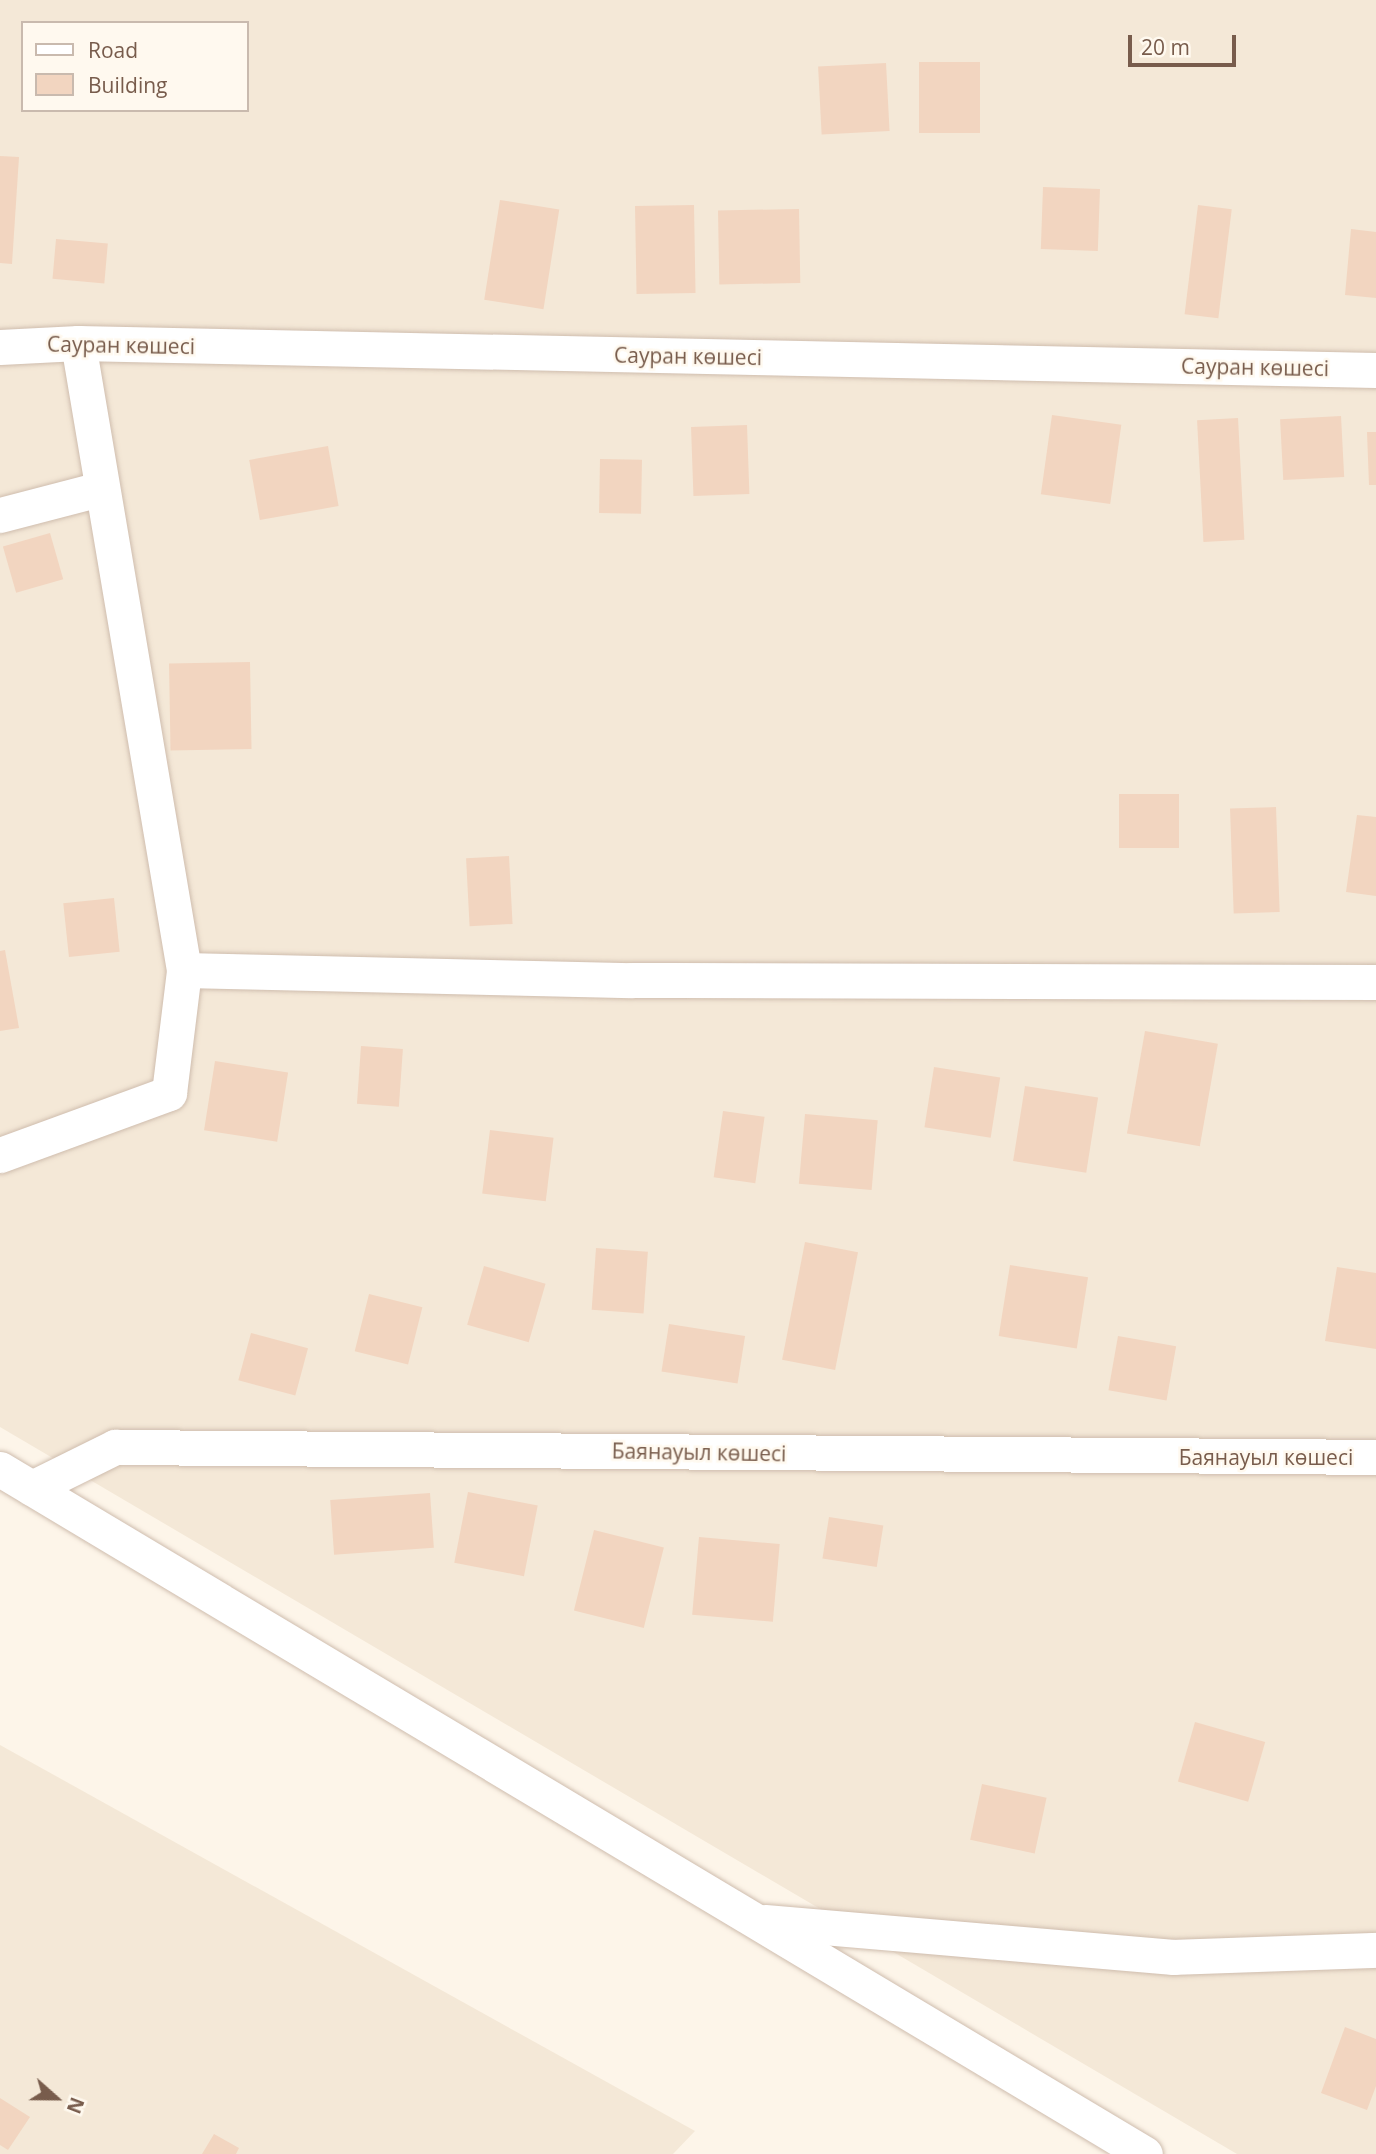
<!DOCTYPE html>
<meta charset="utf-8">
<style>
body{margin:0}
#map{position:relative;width:1376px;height:2154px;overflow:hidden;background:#fdf5e9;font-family:"Open Sans",sans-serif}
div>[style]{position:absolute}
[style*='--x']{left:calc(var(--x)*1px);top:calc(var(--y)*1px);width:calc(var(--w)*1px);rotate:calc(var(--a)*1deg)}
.residential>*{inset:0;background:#f4e8d7}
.building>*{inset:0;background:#f2d5c0;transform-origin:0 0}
.roads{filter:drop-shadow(0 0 2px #cfbdae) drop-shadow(0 0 2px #cfbdae)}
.street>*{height:35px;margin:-17.5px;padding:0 17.5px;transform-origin:17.5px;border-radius:17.5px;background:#fff}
span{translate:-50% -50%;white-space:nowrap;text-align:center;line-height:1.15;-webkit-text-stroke:5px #fff9ef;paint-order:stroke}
.street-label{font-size:21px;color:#785c4c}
.legend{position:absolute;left:21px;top:21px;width:228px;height:91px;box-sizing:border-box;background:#fff9ef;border:2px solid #c9baae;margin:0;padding:9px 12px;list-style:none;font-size:21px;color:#785c4c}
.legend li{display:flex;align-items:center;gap:14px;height:35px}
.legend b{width:35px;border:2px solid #c9baae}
.north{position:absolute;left:21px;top:2063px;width:70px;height:70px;-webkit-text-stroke:5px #fff9ef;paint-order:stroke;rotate:111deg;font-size:19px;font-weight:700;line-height:28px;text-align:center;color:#785c4c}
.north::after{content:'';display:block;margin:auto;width:24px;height:32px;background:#785c4c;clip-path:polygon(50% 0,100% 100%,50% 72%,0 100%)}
.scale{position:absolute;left:1128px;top:35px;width:108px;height:32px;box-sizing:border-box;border:4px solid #785c4c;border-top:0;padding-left:9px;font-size:21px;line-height:24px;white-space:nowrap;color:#785c4c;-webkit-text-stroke:5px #fff9ef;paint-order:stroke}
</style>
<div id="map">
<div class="residential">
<i style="clip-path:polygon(evenodd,0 0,1376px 0,1376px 2154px,1237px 2154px,0 1427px,0 0,23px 23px,247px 23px,247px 110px,23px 110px,23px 23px)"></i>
<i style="clip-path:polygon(0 1745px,695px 2131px,673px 2154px,0 2154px)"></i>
</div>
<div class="building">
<i style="left:919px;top:62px;width:61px;height:71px"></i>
<i style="left:886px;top:63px;width:68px;height:68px;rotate:87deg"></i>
<i style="clip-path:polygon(0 156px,19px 157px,12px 264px,0 263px)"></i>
<i style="left:1043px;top:187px;width:57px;height:62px;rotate:2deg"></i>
<i style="left:500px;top:200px;width:60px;height:101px;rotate:9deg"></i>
<i style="left:694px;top:205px;width:88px;height:59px;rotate:89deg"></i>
<i style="left:1198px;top:205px;width:34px;height:110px;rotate:7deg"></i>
<i style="left:799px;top:209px;width:74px;height:81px;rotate:89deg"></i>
<i style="clip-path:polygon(1351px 229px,1376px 232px,1376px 298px,1345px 295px)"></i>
<i style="left:56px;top:239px;width:52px;height:40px;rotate:5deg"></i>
<i style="left:1052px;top:415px;width:70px;height:80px;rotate:8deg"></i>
<i style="left:1341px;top:416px;width:61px;height:61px;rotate:87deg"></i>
<i style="left:1238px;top:418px;width:122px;height:41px;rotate:87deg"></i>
<i style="left:747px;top:425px;width:69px;height:56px;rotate:88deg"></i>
<i style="clip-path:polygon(1367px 432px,1376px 432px,1376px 485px,1369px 485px)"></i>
<i style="left:328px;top:446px;width:61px;height:80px;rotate:80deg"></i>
<i style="left:600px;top:459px;width:42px;height:54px;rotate:1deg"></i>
<i style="left:50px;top:533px;width:48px;height:49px;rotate:74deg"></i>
<i style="left:250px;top:662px;width:87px;height:81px;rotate:89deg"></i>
<i style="left:1119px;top:794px;width:60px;height:54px"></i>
<i style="left:1276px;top:807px;width:105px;height:46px;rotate:88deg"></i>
<i style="clip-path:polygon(1357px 815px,1376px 817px,1376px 896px,1346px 892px)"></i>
<i style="left:509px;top:856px;width:68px;height:43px;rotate:87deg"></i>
<i style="left:114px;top:898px;width:54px;height:51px;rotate:84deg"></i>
<i style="clip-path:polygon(5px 950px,19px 1028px,0 1031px,0 951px)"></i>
<i style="left:1145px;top:1031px;width:74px;height:104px;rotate:10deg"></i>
<i style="left:361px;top:1046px;width:42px;height:58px;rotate:4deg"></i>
<i style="left:215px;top:1061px;width:74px;height:70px;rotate:9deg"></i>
<i style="left:934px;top:1067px;width:67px;height:61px;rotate:9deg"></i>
<i style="left:1025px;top:1086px;width:74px;height:76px;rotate:9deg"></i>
<i style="left:723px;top:1111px;width:42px;height:67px;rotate:8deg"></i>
<i style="left:805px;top:1114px;width:73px;height:70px;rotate:5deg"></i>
<i style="left:490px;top:1130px;width:64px;height:64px;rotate:7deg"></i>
<i style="left:805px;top:1242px;width:54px;height:120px;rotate:11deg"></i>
<i style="left:596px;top:1248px;width:52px;height:62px;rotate:4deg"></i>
<i style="left:1010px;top:1265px;width:79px;height:72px;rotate:9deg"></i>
<i style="left:484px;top:1266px;width:64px;height:61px;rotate:16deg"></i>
<i style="clip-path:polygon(1337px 1267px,1376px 1273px,1376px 1349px,1325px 1341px)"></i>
<i style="left:369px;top:1294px;width:55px;height:59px;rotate:14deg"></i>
<i style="left:669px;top:1324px;width:77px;height:48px;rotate:9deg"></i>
<i style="left:251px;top:1333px;width:59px;height:49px;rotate:15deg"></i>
<i style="left:1118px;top:1336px;width:59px;height:55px;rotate:10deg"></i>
<i style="left:468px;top:1492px;width:71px;height:72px;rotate:11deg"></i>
<i style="left:430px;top:1493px;width:55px;height:100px;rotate:86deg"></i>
<i style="left:829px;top:1517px;width:55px;height:42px;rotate:9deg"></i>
<i style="left:594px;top:1530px;width:72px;height:83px;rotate:14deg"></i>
<i style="left:699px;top:1537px;width:81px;height:78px;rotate:5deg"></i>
<i style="left:1195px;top:1722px;width:73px;height:62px;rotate:16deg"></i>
<i style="left:982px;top:1784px;width:66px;height:57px;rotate:12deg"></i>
<i style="clip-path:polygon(1345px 2027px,1376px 2039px,1376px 2086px,1367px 2110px,1321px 2093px)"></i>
<i style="clip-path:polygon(0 2098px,30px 2117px,8px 2150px,0 2145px)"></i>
<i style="clip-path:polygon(214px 2134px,239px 2148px,236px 2154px,202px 2154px)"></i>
</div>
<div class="roads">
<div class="street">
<i style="--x:0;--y:347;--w:78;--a:-2.9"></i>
<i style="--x:78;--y:343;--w:1298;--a:1.19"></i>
<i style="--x:0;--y:515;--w:103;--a:-14.6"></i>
<i style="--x:184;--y:970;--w:448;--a:1.3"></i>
<i style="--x:632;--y:980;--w:744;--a:0.15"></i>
<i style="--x:0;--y:1155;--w:180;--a:-20.1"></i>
<i style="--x:169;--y:1093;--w:124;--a:-83"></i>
<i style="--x:184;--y:970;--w:636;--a:-99.6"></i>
<i style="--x:0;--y:1469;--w:1334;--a:30.89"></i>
<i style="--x:32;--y:1488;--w:93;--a:-26.3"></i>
<i style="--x:115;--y:1447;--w:1261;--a:0.45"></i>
<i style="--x:765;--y:1922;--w:410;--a:4.9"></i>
<i style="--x:1174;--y:1957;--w:202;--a:-2"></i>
</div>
</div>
<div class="street-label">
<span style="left:121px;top:345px;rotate:1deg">Сауран көшесі</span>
<span style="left:688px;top:356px;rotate:1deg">Сауран көшесі</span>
<span style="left:1255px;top:367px;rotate:1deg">Сауран көшесі</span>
<span style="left:699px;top:1452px;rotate:1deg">Баянауыл көшесі</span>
<span style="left:1266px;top:1457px">Баянауыл көшесі</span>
</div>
<ul class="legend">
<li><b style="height:9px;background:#fff"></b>Road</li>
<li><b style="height:19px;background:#f2d5c0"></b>Building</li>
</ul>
<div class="north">N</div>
<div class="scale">20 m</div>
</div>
